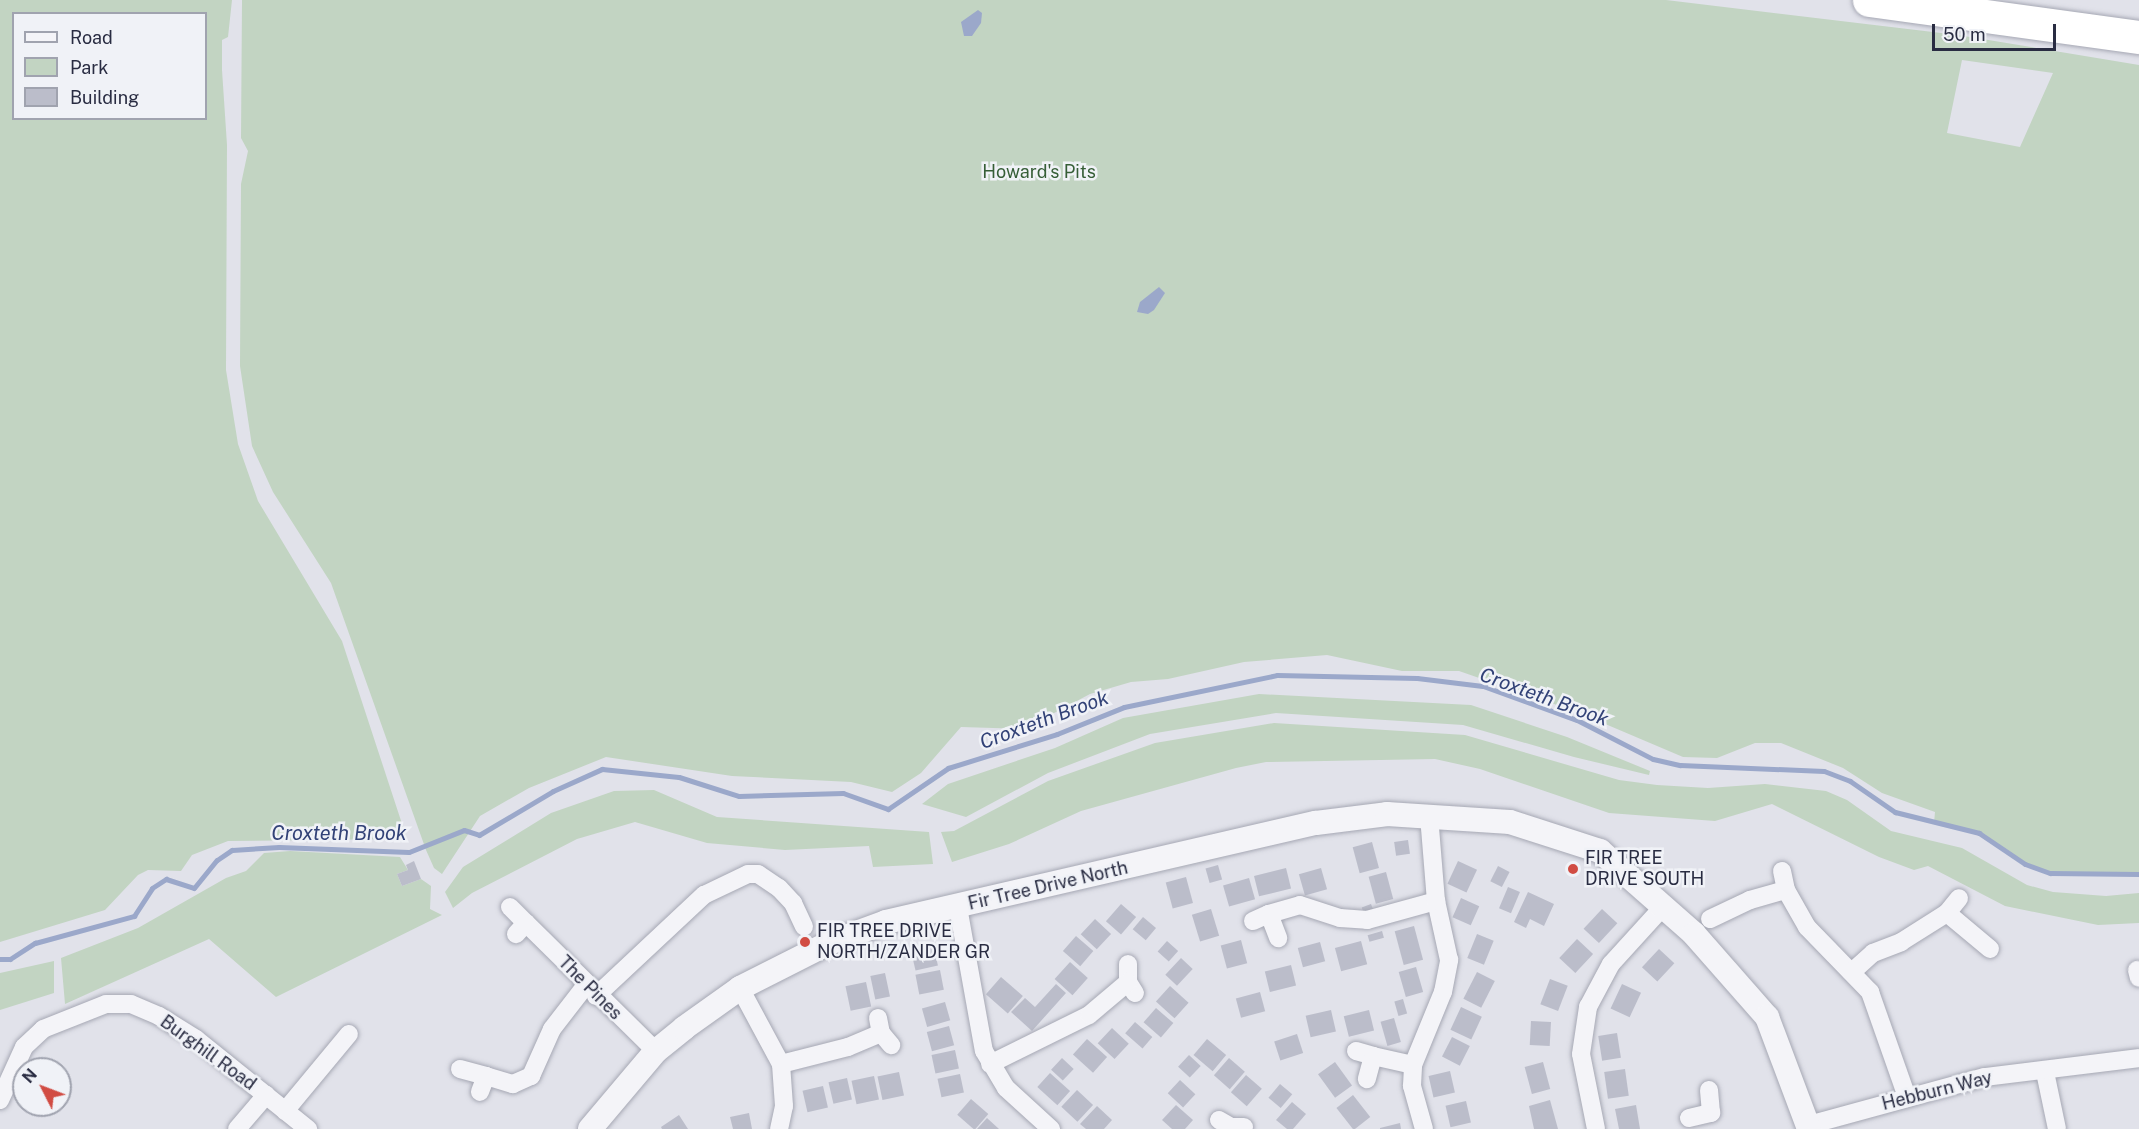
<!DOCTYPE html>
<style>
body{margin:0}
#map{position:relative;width:2139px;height:1129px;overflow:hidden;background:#e1e2ea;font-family:"Public Sans",sans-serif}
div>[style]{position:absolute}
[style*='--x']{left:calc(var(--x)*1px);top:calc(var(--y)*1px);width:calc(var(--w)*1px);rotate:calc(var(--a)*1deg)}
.green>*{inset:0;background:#c2d4c2}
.water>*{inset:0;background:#9ba8ca}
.stream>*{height:5px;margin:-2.5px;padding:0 2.5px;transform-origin:2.5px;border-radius:2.5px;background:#9ba8ca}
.building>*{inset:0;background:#bbbdca;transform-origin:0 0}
.roads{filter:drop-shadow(0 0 2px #a6a8b4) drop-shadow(0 0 2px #a6a8b4)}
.minor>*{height:18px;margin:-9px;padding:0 9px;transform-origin:9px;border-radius:9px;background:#f4f4f8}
.tertiary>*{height:24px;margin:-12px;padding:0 12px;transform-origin:12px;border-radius:12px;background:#f4f4f8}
.motorway>*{height:33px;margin:-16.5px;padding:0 16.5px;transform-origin:16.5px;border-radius:16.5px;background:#fff}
.dots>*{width:16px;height:16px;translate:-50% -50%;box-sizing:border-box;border:3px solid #f0f2f7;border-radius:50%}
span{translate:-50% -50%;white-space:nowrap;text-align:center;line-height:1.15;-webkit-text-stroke:5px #f0f2f7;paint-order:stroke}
.park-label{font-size:18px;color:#365e37}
.poi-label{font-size:18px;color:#292c42}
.left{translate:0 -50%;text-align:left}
.street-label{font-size:18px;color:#292c42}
.water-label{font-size:20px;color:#324277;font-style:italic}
.legend{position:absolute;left:12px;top:12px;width:195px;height:108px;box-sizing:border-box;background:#f0f2f7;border:2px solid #a0a3af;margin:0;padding:8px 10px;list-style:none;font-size:18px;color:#292c42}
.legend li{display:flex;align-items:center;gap:12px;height:30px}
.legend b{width:30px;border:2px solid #a0a3af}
.north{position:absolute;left:12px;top:1057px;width:60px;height:60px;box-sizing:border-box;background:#f0f2f7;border:2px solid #a0a3af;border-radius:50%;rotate:312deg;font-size:16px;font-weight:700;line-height:24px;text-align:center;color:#292c42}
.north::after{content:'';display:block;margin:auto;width:21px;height:27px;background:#d14c43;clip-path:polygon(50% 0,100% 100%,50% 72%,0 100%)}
.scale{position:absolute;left:1932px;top:24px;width:124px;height:27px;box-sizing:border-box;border:3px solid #292c42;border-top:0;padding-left:8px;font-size:18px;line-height:21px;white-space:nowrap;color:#292c42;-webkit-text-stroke:4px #f0f2f7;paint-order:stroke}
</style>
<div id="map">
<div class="green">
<i style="clip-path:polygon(evenodd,0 0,232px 0,228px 37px,222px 40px,222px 70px,227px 145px,226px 370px,238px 444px,258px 501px,342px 641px,407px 839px,228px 841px,192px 855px,181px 871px,148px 870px,138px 875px,105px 910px,0 942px,0 0,14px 14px,206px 14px,206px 118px,14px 118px,14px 14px)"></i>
<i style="clip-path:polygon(evenodd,242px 0,1666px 0,1958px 35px,2139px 65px,2139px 874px,2050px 873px,2025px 864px,1979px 833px,1934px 823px,1935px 812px,1882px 793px,1843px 768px,1781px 743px,1755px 743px,1717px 758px,1683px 757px,1577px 712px,1459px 671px,1402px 671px,1327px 655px,1244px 662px,1168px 679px,1131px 682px,1090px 694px,1024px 729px,961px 727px,921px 773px,892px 792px,851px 782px,732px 776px,606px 757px,529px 788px,480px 816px,442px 874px,434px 868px,426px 850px,331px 583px,273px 492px,252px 446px,240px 366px,241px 184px,248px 151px,241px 138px,242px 0,1962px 60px,2053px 73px,2020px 147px,1947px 133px,1962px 60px)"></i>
<i style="clip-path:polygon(1259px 694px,1471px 705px,1567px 737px,1650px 771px,1649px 775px,1574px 757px,1463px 725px,1276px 713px,1150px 734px,1048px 773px,966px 817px,922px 804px,948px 784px,1055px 748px,1123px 718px)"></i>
<i style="clip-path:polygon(1274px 723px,1465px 735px,1619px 780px,1657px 785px,1708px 788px,1765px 784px,1826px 791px,1847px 800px,1891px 831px,1962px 848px,2027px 885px,2053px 892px,2106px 896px,2139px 893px,2139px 923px,2098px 925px,2005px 906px,1928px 866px,1914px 870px,1879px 857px,1772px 804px,1715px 821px,1609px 813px,1480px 769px,1435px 759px,1266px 762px,1236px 768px,1081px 811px,1009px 844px,952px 862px,941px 832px,954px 831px,1048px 781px,1155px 743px)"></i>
<i style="clip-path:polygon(654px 790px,717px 817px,929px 832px,933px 864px,873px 867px,869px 846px,785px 850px,707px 843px,635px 822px,577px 839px,472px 893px,453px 908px,445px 892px,463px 867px,551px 813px,614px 791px)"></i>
<i style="clip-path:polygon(290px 851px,400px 857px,408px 870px,397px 874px,402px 886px,421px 879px,431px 886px,430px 909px,442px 915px,276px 997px,209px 939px,65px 1004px,61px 958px,138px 928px,226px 878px,246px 871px,264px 853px)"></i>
<i style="clip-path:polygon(54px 961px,54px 993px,0 1010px,0 973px)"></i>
</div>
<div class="water">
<i style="clip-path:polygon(978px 10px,982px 13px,981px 23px,972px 36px,964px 36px,961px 22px)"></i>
<i style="clip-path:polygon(1159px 287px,1165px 293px,1154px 310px,1148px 314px,1137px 312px,1140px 302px)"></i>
</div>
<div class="stream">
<i style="--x:0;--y:959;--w:10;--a:0"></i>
<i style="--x:10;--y:959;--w:30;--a:-33"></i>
<i style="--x:35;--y:943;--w:103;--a:-15.3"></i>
<i style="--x:134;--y:916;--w:33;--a:-57"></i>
<i style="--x:152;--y:888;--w:17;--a:-33"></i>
<i style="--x:166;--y:879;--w:29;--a:18"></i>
<i style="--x:194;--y:888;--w:36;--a:-51"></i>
<i style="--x:217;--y:860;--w:18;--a:-34"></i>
<i style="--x:232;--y:850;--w:47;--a:-3.7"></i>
<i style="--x:279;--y:847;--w:130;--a:2.2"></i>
<i style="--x:409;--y:852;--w:59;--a:-21.8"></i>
<i style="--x:464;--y:830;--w:16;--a:18"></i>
<i style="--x:479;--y:835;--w:86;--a:-30.7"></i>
<i style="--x:553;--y:791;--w:54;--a:-24.2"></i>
<i style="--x:602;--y:769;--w:77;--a:5.9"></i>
<i style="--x:679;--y:777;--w:63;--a:17.6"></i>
<i style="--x:739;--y:796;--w:104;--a:-1.7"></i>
<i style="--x:843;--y:793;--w:48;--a:19.6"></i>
<i style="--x:888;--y:809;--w:73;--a:-34.3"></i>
<i style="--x:948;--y:768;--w:114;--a:-17.3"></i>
<i style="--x:1057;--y:734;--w:72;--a:-21.9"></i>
<i style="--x:1124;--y:707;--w:156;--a:-11.8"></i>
<i style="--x:1277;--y:675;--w:140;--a:1.2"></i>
<i style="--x:1417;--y:678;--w:66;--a:6.9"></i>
<i style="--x:1483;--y:686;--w:100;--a:19.9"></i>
<i style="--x:1577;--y:720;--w:85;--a:27.2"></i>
<i style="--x:1653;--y:759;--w:28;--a:13"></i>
<i style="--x:1680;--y:765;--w:144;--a:2.4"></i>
<i style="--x:1824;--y:771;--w:28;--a:21"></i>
<i style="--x:1850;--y:781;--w:55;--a:34.6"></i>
<i style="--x:1895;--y:812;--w:87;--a:14"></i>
<i style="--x:1979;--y:833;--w:55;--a:34"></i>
<i style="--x:2025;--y:864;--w:27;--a:20"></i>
<i style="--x:2050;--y:873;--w:89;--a:0.6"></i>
</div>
<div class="building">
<i style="left:1408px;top:840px;width:14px;height:14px;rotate:82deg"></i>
<i style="left:1372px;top:842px;width:27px;height:20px;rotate:75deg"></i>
<i style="clip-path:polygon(414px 861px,421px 879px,402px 886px,397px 874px,408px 870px,406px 865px)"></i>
<i style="left:1458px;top:861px;width:21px;height:25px;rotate:25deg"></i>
<i style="left:1218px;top:865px;width:15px;height:13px;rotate:74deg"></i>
<i style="left:1498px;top:866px;width:13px;height:17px;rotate:27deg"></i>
<i style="left:1286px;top:868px;width:21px;height:33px;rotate:76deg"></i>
<i style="left:1321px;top:868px;width:22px;height:23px;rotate:74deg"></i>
<i style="left:1386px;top:872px;width:28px;height:18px;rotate:75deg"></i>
<i style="left:1186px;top:877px;width:27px;height:21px;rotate:75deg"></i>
<i style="left:1249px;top:878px;width:22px;height:27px;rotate:74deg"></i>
<i style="left:1508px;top:887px;width:13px;height:23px;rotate:23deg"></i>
<i style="clip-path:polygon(1528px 892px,1554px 904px,1544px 926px,1530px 919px,1526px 928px,1514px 922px)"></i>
<i style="left:1461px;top:898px;width:20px;height:21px;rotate:24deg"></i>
<i style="left:1121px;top:904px;width:20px;height:23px;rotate:41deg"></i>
<i style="left:1371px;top:904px;width:9px;height:10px;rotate:69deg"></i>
<i style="left:1211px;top:909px;width:28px;height:20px;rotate:73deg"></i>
<i style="left:1602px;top:909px;width:21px;height:27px;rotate:43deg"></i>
<i style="left:1143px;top:917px;width:17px;height:16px;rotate:40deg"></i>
<i style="left:1095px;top:919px;width:22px;height:21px;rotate:43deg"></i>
<i style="left:1414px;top:926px;width:35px;height:20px;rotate:75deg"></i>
<i style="left:1382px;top:931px;width:7px;height:15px;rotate:74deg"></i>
<i style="left:1477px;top:934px;width:18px;height:26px;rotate:22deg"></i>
<i style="left:1076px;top:936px;width:23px;height:20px;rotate:41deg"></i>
<i style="left:1577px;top:939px;width:22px;height:26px;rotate:43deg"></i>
<i style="left:1241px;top:940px;width:24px;height:21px;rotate:75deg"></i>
<i style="left:1167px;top:941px;width:15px;height:14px;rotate:42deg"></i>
<i style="left:1361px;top:941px;width:24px;height:27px;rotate:75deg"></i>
<i style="left:1320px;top:942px;width:20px;height:23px;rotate:75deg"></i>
<i style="left:933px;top:944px;width:22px;height:23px;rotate:77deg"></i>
<i style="left:1659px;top:949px;width:21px;height:25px;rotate:43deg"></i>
<i style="left:1181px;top:958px;width:16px;height:23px;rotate:43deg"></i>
<i style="left:1070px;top:962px;width:24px;height:23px;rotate:42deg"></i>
<i style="left:1291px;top:965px;width:21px;height:27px;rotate:76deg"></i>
<i style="left:1416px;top:967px;width:26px;height:18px;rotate:74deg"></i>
<i style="left:940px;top:970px;width:20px;height:25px;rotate:79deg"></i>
<i style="left:1477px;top:972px;width:20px;height:30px;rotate:27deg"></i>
<i style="left:885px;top:973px;width:24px;height:15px;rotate:78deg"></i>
<i style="left:1001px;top:977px;width:29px;height:23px;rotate:41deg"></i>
<i style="left:1550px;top:979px;width:19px;height:27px;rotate:21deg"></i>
<i style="left:866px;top:982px;width:25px;height:21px;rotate:78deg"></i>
<i style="clip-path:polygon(1056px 984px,1066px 993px,1032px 1031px,1011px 1012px,1025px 998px,1035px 1007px)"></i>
<i style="left:1622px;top:984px;width:21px;height:27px;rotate:25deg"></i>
<i style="left:1170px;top:986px;width:25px;height:21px;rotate:42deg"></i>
<i style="left:1260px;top:992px;width:20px;height:25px;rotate:75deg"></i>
<i style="left:1403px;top:999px;width:15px;height:9px;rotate:74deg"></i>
<i style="left:945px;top:1002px;width:19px;height:24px;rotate:74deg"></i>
<i style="left:1461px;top:1007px;width:23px;height:25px;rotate:25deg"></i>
<i style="left:1156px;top:1008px;width:23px;height:19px;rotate:41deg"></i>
<i style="left:1331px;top:1010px;width:22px;height:26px;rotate:77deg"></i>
<i style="left:1369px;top:1010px;width:21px;height:26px;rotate:76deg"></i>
<i style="left:1394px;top:1018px;width:25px;height:14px;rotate:74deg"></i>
<i style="left:1531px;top:1021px;width:20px;height:24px;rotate:3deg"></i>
<i style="left:1135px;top:1022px;width:23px;height:15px;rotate:41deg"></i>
<i style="left:949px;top:1026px;width:20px;height:23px;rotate:75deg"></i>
<i style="left:1112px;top:1028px;width:23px;height:21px;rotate:43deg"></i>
<i style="left:1617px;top:1033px;width:25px;height:19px;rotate:81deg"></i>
<i style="left:1297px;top:1034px;width:20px;height:24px;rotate:72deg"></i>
<i style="left:1452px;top:1037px;width:20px;height:22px;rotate:27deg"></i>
<i style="left:1087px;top:1039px;width:27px;height:21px;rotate:42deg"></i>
<i style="left:1207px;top:1039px;width:25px;height:21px;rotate:40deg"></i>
<i style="left:955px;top:1050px;width:19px;height:24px;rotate:78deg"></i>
<i style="left:1189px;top:1055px;width:16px;height:16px;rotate:43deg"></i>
<i style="left:1062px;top:1058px;width:16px;height:16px;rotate:43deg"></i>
<i style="left:1229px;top:1058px;width:21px;height:23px;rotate:41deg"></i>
<i style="left:1335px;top:1062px;width:29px;height:21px;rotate:54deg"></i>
<i style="left:1543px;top:1062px;width:28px;height:19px;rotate:75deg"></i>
<i style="left:1625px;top:1069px;width:27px;height:21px;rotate:82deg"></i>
<i style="left:1450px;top:1071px;width:22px;height:22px;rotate:77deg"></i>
<i style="left:899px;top:1072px;width:24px;height:22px;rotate:78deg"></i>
<i style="left:1050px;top:1073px;width:27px;height:19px;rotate:42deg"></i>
<i style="left:960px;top:1074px;width:19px;height:23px;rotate:78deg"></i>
<i style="left:1246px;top:1075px;width:21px;height:23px;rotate:41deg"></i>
<i style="left:874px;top:1076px;width:24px;height:23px;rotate:78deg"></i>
<i style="left:847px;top:1078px;width:22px;height:19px;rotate:77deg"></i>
<i style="left:1180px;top:1080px;width:21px;height:18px;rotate:43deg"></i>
<i style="left:1280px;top:1084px;width:16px;height:18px;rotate:40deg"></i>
<i style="left:823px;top:1086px;width:22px;height:21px;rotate:77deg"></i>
<i style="left:1077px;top:1090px;width:22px;height:23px;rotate:43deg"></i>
<i style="left:1353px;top:1095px;width:28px;height:21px;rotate:52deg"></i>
<i style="left:971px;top:1099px;width:23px;height:21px;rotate:41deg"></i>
<i style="clip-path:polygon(1550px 1100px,1558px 1129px,1534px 1129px,1529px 1106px)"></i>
<i style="left:1466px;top:1101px;width:22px;height:21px;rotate:77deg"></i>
<i style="clip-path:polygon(1292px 1102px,1306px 1114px,1293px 1129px,1287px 1129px,1276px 1120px)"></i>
<i style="clip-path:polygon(1176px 1105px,1193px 1120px,1185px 1129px,1172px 1129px,1162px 1120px)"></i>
<i style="clip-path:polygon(1636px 1105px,1640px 1129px,1619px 1129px,1615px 1109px)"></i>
<i style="clip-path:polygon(1097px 1106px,1112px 1120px,1104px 1129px,1086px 1129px,1080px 1124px)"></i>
<i style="clip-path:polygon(749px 1113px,752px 1129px,733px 1129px,730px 1117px)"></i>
<i style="clip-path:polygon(679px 1115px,688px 1129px,662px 1129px,661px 1127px)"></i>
<i style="clip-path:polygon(987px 1118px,999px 1129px,977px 1129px)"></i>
<i style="clip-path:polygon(1400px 1123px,1401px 1129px,1380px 1129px,1380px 1128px)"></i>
</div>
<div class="roads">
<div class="minor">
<i style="--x:1782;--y:871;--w:19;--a:78"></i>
<i style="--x:1786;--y:890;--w:43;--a:60.4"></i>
<i style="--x:1807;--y:927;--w:91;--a:45.9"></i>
<i style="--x:1870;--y:992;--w:111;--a:70.6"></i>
<i style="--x:510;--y:907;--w:23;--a:45"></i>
<i style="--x:526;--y:923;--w:15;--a:132"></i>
<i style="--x:958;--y:907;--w:146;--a:79.8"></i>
<i style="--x:984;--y:1051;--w:43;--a:59.3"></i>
<i style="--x:1006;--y:1088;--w:61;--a:42.3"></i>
<i style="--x:1947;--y:913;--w:56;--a:39.9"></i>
<i style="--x:1269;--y:914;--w:32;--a:-16"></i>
<i style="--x:1300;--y:905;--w:42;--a:18"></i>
<i style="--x:1340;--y:918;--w:27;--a:4"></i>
<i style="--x:1367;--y:920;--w:72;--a:-15.4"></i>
<i style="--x:1710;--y:919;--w:44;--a:-25.4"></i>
<i style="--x:1750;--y:900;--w:37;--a:-16"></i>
<i style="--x:1253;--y:921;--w:17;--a:-24"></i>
<i style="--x:1269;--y:914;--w:26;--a:69"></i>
<i style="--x:526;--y:923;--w:182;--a:44.6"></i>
<i style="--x:1128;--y:964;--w:18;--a:90"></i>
<i style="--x:1128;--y:982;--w:13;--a:58"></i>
<i style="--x:2137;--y:970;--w:8;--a:76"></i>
<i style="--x:1853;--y:971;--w:27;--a:-42"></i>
<i style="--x:1873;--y:953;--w:30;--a:-21"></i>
<i style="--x:1901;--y:942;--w:54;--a:-32.2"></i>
<i style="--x:1947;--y:913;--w:19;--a:-51"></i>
<i style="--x:740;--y:988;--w:86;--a:61.7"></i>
<i style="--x:781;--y:1064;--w:42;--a:85.9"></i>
<i style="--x:784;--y:1106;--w:24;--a:102"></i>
<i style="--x:596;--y:996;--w:148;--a:-43.1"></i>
<i style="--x:704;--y:895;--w:49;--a:-25.5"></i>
<i style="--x:748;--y:874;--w:10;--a:0"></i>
<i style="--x:758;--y:874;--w:25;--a:34"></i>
<i style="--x:779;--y:888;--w:21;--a:47"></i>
<i style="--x:793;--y:903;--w:26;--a:65"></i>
<i style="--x:878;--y:1018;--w:15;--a:79"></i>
<i style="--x:881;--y:1033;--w:16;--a:50"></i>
<i style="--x:1356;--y:1051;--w:18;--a:16"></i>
<i style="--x:1373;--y:1056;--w:24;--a:105"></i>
<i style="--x:1373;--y:1056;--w:41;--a:12.7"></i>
<i style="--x:781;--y:1064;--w:69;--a:-14.2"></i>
<i style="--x:848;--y:1047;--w:36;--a:-23"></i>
<i style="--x:990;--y:1064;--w:110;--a:-26.3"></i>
<i style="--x:1089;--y:1015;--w:51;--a:-40.2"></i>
<i style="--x:460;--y:1069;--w:27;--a:15"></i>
<i style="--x:486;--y:1076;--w:17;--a:111"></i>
<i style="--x:2045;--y:1072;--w:58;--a:78.1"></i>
<i style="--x:486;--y:1076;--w:28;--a:17"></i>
<i style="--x:513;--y:1084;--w:20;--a:-24"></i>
<i style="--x:531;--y:1076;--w:51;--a:-65.9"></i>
<i style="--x:552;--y:1029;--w:56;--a:-52.3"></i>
<i style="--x:0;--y:1100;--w:58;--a:-65.6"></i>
<i style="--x:24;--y:1047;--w:26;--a:-43"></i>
<i style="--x:43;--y:1029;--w:68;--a:-21.6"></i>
<i style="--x:106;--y:1004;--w:25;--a:0"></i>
<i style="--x:131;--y:1004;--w:30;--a:23"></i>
<i style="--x:159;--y:1016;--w:44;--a:31.9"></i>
<i style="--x:196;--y:1039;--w:144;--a:38.8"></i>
<i style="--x:285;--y:1111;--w:100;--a:-50.3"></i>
<i style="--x:1689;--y:1118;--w:23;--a:-13"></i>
<i style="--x:1711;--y:1113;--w:23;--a:-95"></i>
<i style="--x:1219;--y:1120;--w:14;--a:30"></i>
<i style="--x:1231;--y:1127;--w:13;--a:0"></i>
<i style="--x:1809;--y:1125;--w:182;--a:-15.3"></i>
<i style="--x:1985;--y:1077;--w:155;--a:-7"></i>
<i style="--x:237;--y:1129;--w:45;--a:-49.5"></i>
<i style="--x:1424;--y:1129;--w:45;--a:-105.6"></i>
<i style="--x:1412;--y:1086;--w:21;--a:-87"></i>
<i style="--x:1413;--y:1065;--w:79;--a:-67.7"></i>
<i style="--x:1443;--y:992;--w:33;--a:-79"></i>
<i style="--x:1449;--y:960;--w:60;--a:-102.4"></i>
<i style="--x:1436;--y:901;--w:85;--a:-94.7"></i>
<i style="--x:1596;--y:1129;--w:76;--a:-101.3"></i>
<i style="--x:1581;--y:1054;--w:48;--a:-81.5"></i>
<i style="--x:1588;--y:1007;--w:49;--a:-61.9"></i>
<i style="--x:1611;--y:964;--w:74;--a:-47.7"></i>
</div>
<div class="tertiary">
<i style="--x:590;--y:1129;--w:102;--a:-49.8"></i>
<i style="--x:656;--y:1051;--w:36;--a:-39"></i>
<i style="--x:684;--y:1028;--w:69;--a:-35.5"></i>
<i style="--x:740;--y:988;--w:100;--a:-26.8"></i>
<i style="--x:829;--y:943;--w:61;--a:-20.2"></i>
<i style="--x:886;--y:922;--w:441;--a:-13"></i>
<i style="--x:1316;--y:823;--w:72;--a:-7.2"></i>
<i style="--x:1387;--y:814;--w:123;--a:3.7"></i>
<i style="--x:1510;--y:822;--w:95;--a:17.9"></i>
<i style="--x:1600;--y:851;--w:125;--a:41.4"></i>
<i style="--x:1694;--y:934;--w:111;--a:48.7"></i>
<i style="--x:1767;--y:1017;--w:120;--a:69.4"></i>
</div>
<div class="motorway">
<i style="--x:1869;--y:0;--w:273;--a:7.8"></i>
</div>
</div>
<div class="dots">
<i style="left:1573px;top:869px;background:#d14c43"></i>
<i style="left:805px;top:942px;background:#d14c43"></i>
</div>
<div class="park-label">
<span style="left:1039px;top:172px">Howard's Pits</span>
</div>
<div class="poi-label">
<span class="left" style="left:1585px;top:869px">FIR TREE<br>DRIVE SOUTH</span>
<span class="left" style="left:817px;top:942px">FIR TREE DRIVE<br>NORTH/ZANDER GR</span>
</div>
<div class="street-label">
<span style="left:1048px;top:886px;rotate:-13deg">Fir Tree Drive North</span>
<span style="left:590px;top:988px;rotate:45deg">The Pines</span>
<span style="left:208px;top:1053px;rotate:36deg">Burghill Road</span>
<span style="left:1937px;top:1091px;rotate:-14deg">Hebburn Way</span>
</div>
<div class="water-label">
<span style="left:1544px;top:697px;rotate:20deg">Croxteth Brook</span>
<span style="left:1044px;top:720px;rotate:-20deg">Croxteth Brook</span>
<span style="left:339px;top:833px">Croxteth Brook</span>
</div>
<ul class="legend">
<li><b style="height:8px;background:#f4f4f8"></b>Road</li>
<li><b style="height:16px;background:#c2d4c2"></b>Park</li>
<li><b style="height:16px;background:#bbbdca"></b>Building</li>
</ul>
<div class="north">N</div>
<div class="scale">50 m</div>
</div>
